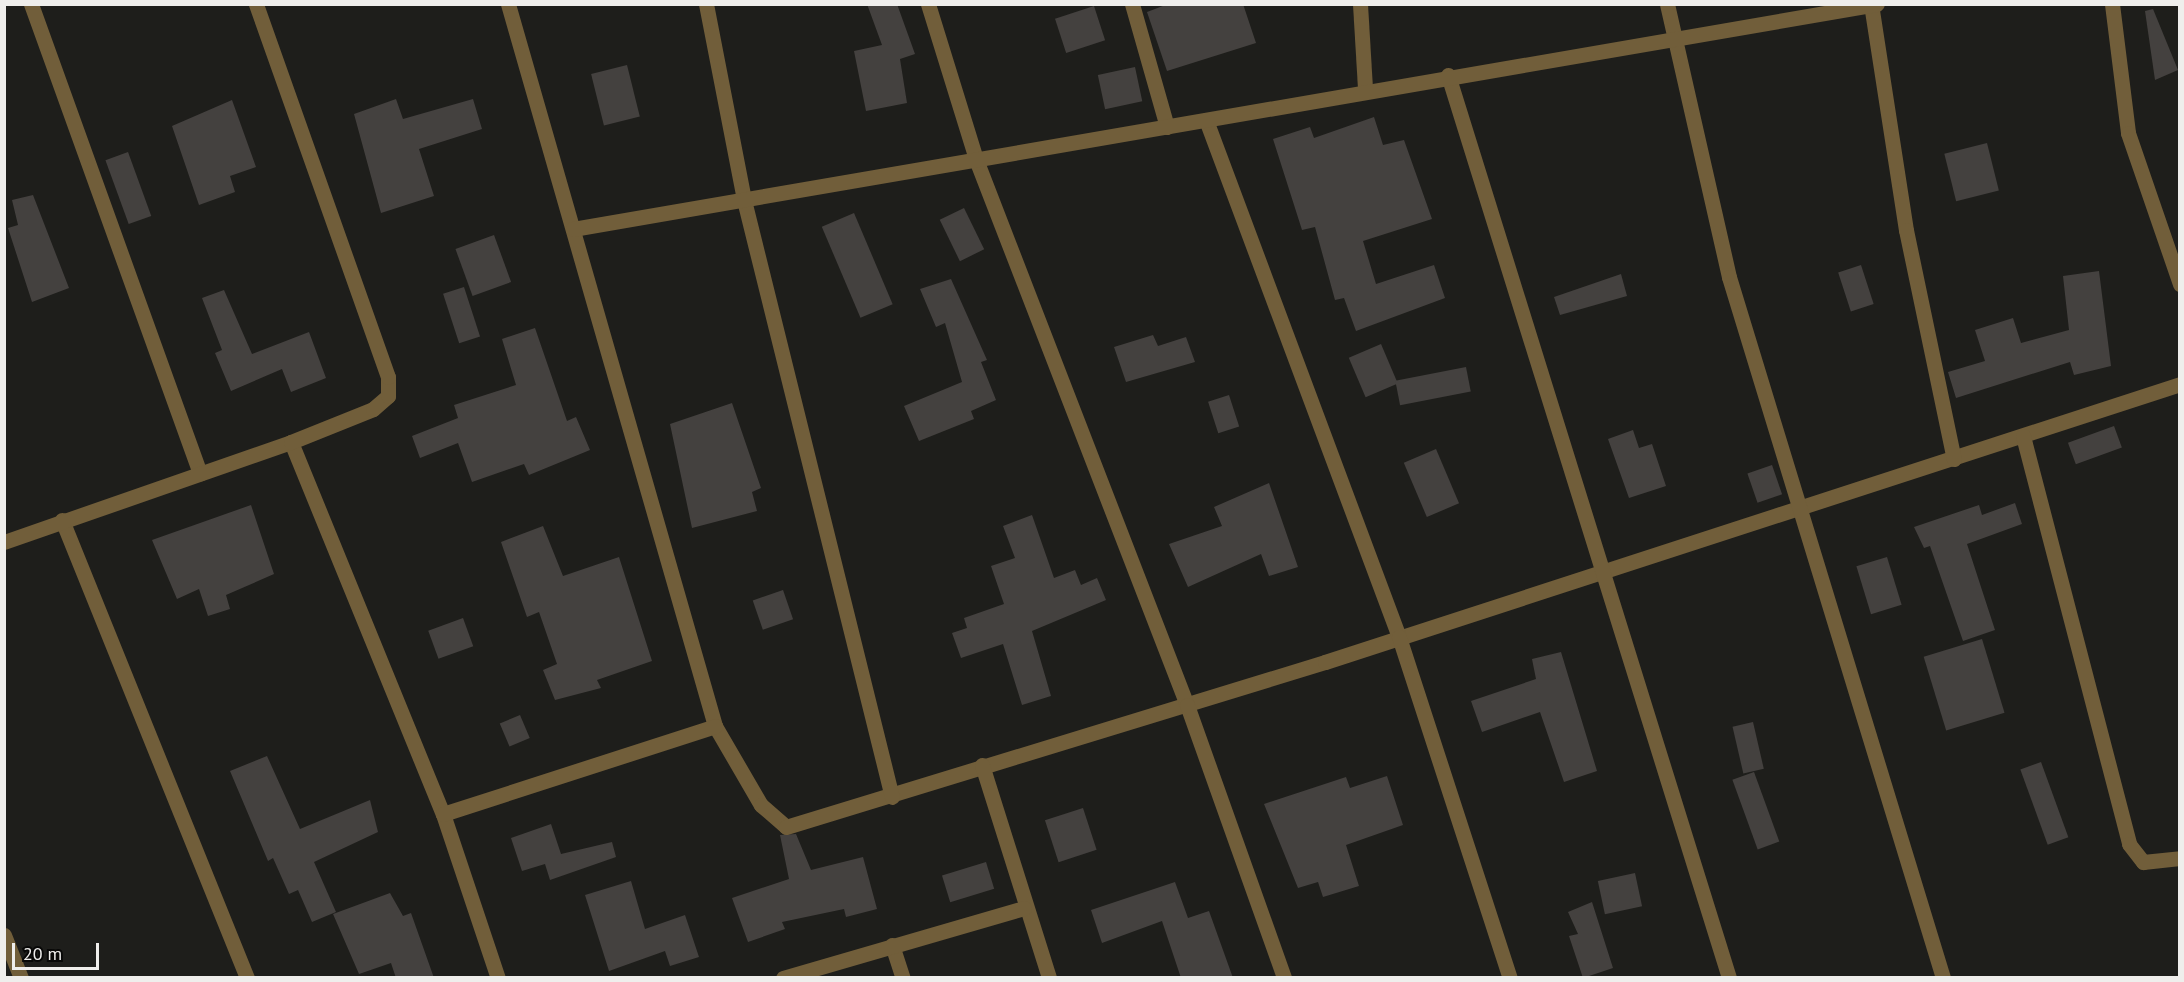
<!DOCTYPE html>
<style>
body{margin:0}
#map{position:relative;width:2184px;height:982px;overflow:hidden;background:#1e1e1b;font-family:"PT Sans",sans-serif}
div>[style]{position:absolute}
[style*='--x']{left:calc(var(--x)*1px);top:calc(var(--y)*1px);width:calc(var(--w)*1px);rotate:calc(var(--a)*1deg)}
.building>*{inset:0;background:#44413f;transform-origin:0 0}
.street>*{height:15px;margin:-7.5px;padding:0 7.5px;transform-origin:7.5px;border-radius:7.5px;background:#715e3a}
span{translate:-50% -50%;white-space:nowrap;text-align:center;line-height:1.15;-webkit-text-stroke:4.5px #080807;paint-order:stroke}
.frame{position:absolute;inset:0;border:6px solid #efeeec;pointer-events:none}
.scale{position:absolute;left:12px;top:943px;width:87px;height:27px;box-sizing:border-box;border:3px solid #efeeec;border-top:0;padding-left:8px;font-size:18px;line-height:21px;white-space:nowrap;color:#efeeec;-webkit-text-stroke:4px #080807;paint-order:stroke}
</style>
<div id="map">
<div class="building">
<i style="clip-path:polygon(867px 4px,897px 4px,915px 54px,900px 59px,907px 103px,866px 111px,854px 51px,882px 45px)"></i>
<i style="clip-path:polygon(1168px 4px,1243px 4px,1256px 43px,1167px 71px,1147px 12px)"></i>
<i style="left:1094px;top:6px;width:36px;height:41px;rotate:72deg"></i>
<i style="clip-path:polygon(2153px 9px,2178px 70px,2155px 80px,2145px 11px)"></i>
<i style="left:627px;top:65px;width:53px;height:37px;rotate:76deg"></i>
<i style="left:1135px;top:67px;width:35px;height:38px;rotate:78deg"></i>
<i style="clip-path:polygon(396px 99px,403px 119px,473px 99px,482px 129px,419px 149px,434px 196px,381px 213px,354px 114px)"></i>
<i style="clip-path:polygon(232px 100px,256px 167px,230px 176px,235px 192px,199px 205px,172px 126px)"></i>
<i style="clip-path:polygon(1374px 117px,1383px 145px,1404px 140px,1432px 219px,1363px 241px,1376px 284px,1434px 265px,1445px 298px,1356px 331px,1344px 298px,1335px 300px,1315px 227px,1302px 230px,1273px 139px,1310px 127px,1314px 138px)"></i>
<i style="left:1987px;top:143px;width:49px;height:44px;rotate:76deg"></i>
<i style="left:128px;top:152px;width:68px;height:24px;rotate:70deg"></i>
<i style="clip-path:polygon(33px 195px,69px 288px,32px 302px,8px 228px,18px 225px,12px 200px)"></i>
<i style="left:964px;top:208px;width:46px;height:27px;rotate:64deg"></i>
<i style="left:854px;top:213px;width:99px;height:35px;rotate:67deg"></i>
<i style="left:494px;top:235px;width:50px;height:41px;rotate:70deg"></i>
<i style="left:1861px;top:265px;width:41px;height:24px;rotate:72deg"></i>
<i style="clip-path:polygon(2099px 271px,2111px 366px,2074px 375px,2070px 362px,1956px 398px,1948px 372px,1985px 361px,1975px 330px,2013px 318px,2021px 343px,2069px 330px,2063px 276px)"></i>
<i style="clip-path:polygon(1621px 274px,1627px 296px,1560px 315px,1554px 297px)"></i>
<i style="clip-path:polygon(951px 279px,987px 360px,981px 362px,996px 400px,971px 411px,974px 419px,919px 441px,904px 406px,962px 382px,945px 323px,936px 327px,920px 289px)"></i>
<i style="left:464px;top:287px;width:52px;height:22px;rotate:72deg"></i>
<i style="clip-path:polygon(224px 290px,252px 354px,309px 332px,326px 378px,291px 392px,282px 369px,231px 391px,215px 353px,222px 350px,202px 298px)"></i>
<i style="clip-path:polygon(535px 328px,567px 421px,576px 417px,590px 450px,529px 475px,524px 464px,472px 482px,458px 443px,420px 458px,412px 436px,458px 418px,454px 405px,516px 385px,502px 339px)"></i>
<i style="clip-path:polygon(1153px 335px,1158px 346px,1186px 337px,1195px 362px,1126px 382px,1114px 347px)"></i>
<i style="left:1381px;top:344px;width:43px;height:35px;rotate:67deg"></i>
<i style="left:1466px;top:367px;width:25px;height:72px;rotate:79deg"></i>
<i style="left:1229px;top:395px;width:33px;height:22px;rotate:72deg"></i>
<i style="clip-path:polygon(732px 403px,761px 488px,752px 492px,757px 511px,692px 528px,670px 424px)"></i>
<i style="left:2114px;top:426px;width:23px;height:49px;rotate:70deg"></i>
<i style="clip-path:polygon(1633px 430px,1639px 448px,1652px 444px,1666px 486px,1629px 498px,1608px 439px)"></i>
<i style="left:1436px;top:449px;width:59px;height:35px;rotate:67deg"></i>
<i style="left:1772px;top:465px;width:31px;height:26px;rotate:71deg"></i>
<i style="clip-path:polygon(1269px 483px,1298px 567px,1269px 576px,1261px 554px,1188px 587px,1169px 544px,1222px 526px,1214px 507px)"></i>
<i style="clip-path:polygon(2015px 503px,2022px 524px,1967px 544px,1995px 630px,1963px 641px,1930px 546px,1924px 548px,1914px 527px,1979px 505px,1982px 515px)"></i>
<i style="clip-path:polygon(251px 505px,274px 574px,226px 595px,230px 609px,208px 616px,199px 589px,177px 599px,152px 540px)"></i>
<i style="clip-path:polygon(1032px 515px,1054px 578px,1075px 570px,1081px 585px,1097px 578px,1106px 600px,1032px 631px,1051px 696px,1022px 705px,1003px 644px,961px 658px,952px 633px,967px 628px,964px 618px,1004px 604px,991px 566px,1015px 558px,1003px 526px)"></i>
<i style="clip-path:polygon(543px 526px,563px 576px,619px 557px,652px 661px,597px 680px,601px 688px,555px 700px,543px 670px,557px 664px,539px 612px,527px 617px,501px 542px)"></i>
<i style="left:1887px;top:557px;width:50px;height:32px;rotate:73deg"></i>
<i style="left:783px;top:590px;width:31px;height:32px;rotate:71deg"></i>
<i style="left:463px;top:618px;width:30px;height:37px;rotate:70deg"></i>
<i style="left:1982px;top:639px;width:77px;height:61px;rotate:73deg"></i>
<i style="clip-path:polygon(1561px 652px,1597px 771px,1564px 782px,1540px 712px,1482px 732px,1471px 701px,1536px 679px,1532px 659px)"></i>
<i style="left:520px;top:715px;width:25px;height:22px;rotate:67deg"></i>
<i style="left:1753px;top:722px;width:48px;height:21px;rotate:77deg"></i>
<i style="clip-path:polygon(267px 756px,300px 829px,370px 800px,378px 832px,314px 862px,336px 912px,312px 922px,298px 890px,289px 894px,273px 858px,268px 861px,230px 771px)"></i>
<i style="left:2041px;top:762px;width:80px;height:22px;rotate:70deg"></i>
<i style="left:1754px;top:772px;width:74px;height:23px;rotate:70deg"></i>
<i style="clip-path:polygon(1387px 776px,1403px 825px,1346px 845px,1359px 886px,1323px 897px,1318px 882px,1298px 888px,1264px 804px,1346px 777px,1350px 788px)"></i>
<i style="left:1083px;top:808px;width:44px;height:40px;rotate:72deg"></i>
<i style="clip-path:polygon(551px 824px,561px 854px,612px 842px,616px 857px,550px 880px,545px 864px,522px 871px,511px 838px)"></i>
<i style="clip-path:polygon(796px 834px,811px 870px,863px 857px,877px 909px,846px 917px,844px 909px,782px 922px,785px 929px,748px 942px,732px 898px,789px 879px,780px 835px)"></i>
<i style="left:986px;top:862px;width:28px;height:46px;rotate:73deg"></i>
<i style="left:1635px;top:873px;width:34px;height:38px;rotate:78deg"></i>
<i style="clip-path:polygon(631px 881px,645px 929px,685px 915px,699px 957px,670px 966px,665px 951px,609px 971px,585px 895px)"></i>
<i style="clip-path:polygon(1175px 882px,1188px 918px,1209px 911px,1233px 978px,1181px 978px,1162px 921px,1102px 943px,1091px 910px)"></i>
<i style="clip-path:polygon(390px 893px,403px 916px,411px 913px,434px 978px,396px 978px,391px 963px,359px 974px,333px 914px)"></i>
<i style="clip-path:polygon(1592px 902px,1613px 968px,1583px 978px,1569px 936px,1578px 934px,1568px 912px)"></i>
</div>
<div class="street">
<i style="--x:31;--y:4;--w:499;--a:70.2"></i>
<i style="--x:508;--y:4;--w:751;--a:74"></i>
<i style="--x:715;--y:726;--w:91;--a:59.8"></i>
<i style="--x:761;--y:805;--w:33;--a:41"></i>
<i style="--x:786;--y:827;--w:564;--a:-17.02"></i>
<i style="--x:1325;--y:662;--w:899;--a:-18.01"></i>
<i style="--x:706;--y:4;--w:200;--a:79"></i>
<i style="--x:744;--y:200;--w:615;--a:76.08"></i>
<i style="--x:928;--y:4;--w:165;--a:72.8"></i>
<i style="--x:977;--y:162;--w:582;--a:68.86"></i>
<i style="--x:1187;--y:705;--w:290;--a:70.4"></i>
<i style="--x:1132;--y:4;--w:128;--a:74.1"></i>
<i style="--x:1360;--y:4;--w:85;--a:86.6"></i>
<i style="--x:1667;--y:4;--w:280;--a:77.2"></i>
<i style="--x:1729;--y:277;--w:733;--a:73.02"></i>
<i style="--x:1871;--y:4;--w:229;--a:81.2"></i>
<i style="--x:1906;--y:230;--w:234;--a:78.2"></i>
<i style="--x:2112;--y:4;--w:130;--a:82.9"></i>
<i style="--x:2128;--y:133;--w:160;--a:71"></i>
<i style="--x:1448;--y:75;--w:946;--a:72.71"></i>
<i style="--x:1206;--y:120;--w:552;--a:69.53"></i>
<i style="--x:1399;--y:637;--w:359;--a:72"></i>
<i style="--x:573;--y:229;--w:1323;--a:-9.79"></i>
<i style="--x:2023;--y:436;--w:422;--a:75.4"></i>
<i style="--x:2129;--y:844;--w:23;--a:52"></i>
<i style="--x:2143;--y:862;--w:37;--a:-6"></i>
<i style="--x:291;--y:442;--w:402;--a:67.8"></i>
<i style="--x:443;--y:814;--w:173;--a:71.5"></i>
<i style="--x:62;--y:520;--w:494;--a:68"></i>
<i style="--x:4;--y:542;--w:304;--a:-19.2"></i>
<i style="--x:291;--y:442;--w:88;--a:-21.9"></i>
<i style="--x:373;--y:409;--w:20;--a:-41"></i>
<i style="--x:388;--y:396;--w:19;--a:-90"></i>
<i style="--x:388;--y:377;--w:396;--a:-109.5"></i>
<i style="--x:982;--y:765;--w:223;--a:72.5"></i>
<i style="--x:443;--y:814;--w:286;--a:-17.9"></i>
<i style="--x:4;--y:935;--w:46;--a:68.4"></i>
<i style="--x:892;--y:945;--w:35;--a:72"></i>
<i style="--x:783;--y:978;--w:251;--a:-16.2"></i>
</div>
<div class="frame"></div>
<div class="scale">20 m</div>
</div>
